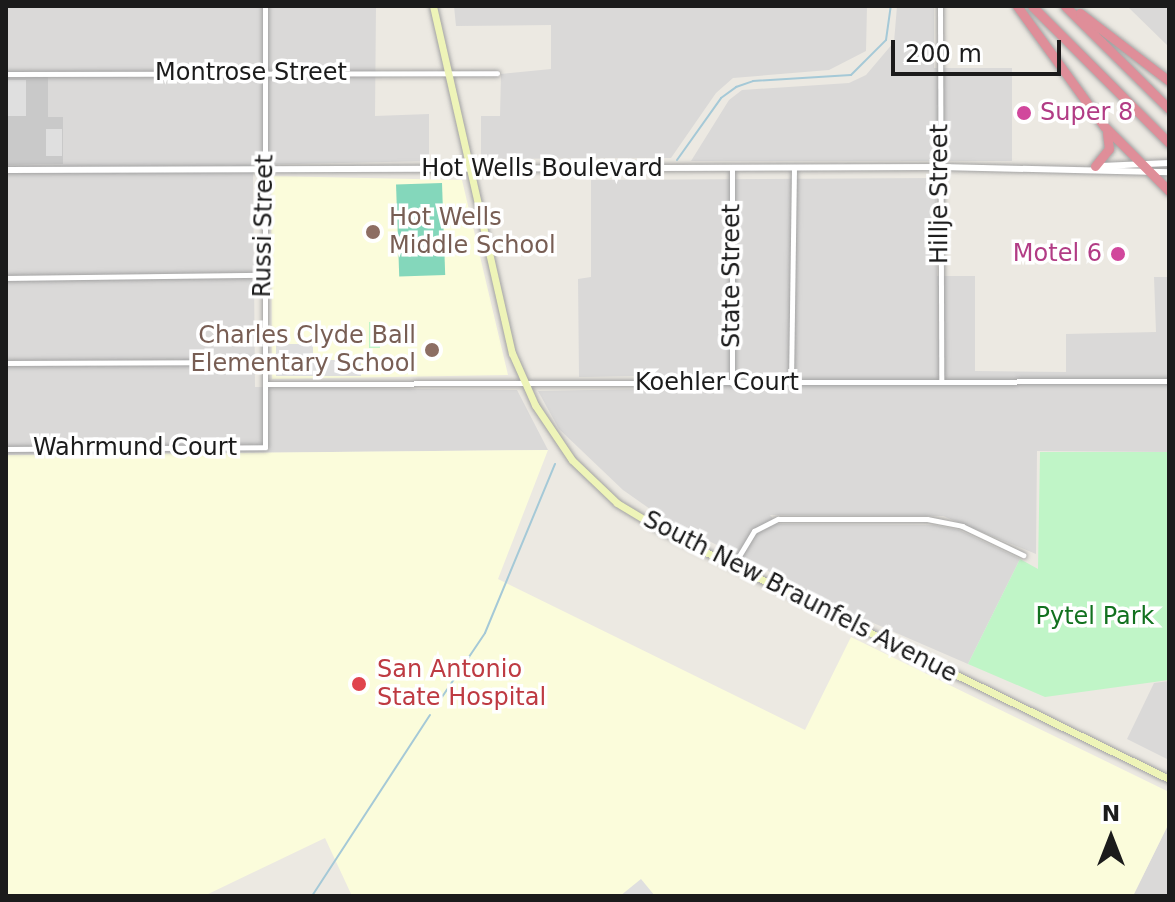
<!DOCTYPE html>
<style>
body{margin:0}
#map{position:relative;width:1175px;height:902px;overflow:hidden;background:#ece9e2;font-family:"DejaVu Sans",sans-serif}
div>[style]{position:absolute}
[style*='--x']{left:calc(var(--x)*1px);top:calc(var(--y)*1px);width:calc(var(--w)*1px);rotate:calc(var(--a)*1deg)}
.residential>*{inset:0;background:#dad9d8}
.education>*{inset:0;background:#fbfcdb}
.religious>*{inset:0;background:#c9c9c9}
.park>*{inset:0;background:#c0f5c7;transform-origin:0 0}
.pitch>*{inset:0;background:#84d7bb;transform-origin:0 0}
.parking>*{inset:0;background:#dfdfdf;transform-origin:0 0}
.stream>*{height:2px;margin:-1px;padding:0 1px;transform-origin:1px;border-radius:1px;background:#a5c9d7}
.roads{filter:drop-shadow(0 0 2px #a2a2a2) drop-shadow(0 0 2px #a2a2a2)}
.minor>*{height:5px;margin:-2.5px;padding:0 2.5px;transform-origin:2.5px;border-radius:2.5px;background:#fff}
.tertiary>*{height:6px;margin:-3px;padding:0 3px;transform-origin:3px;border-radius:3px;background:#fff}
.secondary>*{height:7px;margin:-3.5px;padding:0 3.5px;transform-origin:3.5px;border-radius:3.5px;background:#eef4b8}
.motorway>*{height:9px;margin:-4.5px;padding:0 4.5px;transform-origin:4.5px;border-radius:4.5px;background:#df8e99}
.dots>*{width:22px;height:22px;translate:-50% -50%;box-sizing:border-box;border:4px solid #fff;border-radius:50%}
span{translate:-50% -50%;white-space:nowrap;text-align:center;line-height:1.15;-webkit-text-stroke:7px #fff;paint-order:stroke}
.street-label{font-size:24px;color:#1b1b1b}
.hotel-label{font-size:24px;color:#b23c85}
.left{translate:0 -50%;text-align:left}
.right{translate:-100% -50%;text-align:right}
.education-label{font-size:24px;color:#785e54}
.park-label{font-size:24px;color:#12711f}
.health-label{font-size:24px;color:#be3a42}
.frame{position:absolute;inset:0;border:8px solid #1b1b1b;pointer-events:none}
.north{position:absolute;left:1071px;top:798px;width:80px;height:80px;-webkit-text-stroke:6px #fff;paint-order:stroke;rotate:0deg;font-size:22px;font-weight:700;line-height:32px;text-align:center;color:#1b1b1b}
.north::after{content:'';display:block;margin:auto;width:28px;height:36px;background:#1b1b1b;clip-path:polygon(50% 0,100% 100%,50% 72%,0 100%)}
.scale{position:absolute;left:891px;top:40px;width:170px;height:36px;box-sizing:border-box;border:4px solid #1b1b1b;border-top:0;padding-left:10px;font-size:24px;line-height:28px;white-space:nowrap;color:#1b1b1b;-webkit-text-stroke:6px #fff;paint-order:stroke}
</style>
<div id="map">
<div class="residential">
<i style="clip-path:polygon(6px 6px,376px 6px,375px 116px,429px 114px,429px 161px,253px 165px,255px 387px,517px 390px,548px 450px,6px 455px,6px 165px,63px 164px,63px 117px,48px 117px,48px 78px,6px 78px)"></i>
<i style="clip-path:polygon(454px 6px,867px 6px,866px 51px,829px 70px,733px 78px,716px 93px,671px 158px,481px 159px,481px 116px,500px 116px,501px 74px,551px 69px,551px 25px,456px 26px)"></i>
<i style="clip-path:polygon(897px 6px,934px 6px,934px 68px,1012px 68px,1012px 161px,691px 161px,729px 100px,742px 90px,849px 83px,866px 75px,894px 42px)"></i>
<i style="clip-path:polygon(1127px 6px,1169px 6px,1169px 47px)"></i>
<i style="clip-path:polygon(936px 178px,937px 276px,975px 276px,975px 371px,1066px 372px,1066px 334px,1156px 332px,1154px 277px,1169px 277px,1169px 452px,1037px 451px,1036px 554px,943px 516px,770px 515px,778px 524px,934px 525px,959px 530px,1020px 559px,968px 664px,848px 612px,660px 516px,623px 490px,559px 429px,538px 391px,703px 388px,703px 375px,579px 377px,578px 279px,591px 277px,591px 180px)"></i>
<i style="clip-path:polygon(1169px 681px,1169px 760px,1127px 739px,1154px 683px)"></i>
<i style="clip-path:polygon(1169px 823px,1169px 896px,1133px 896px)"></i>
</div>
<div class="education">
<i style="clip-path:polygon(271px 176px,462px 180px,508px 375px,272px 379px)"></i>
<i style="clip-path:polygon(548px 450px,498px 579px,805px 730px,851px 637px,1169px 792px,1169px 823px,1133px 896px,352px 896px,325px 838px,204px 896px,6px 896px,6px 455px)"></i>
</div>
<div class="religious">
<i style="clip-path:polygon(48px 77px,48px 117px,63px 117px,63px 164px,6px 165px,6px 78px)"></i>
</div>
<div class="park">
<i style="left:369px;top:322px;width:11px;height:26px"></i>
<i style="clip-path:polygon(1040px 452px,1169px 452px,1169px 680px,1045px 697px,968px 664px,1020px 559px,1038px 569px)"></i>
</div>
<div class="pitch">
<i style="left:442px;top:183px;width:92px;height:46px;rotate:88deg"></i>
</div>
<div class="parking">
<i style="left:6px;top:80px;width:20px;height:36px"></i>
<i style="left:62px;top:129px;width:27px;height:16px;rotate:90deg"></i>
<i style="clip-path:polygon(276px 344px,313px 344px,313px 360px,361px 360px,361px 376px,276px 376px)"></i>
<i style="clip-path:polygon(641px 879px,655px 896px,620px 896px)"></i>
</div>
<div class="stream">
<i style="--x:677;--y:160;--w:76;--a:-54.6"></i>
<i style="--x:721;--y:98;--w:19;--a:-36"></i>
<i style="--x:736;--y:87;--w:18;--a:-19"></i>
<i style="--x:753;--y:81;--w:98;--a:-3.5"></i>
<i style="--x:851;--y:75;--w:49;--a:-45"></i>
<i style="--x:886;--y:40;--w:34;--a:-82"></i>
<i style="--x:436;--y:706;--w:88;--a:-56.1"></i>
<i style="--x:485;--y:633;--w:183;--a:-67.5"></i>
<i style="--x:312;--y:896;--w:216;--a:-56.9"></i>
</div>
<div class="roads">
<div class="minor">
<i style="--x:940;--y:6;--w:376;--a:89.8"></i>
<i style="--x:6;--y:74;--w:491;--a:-0.1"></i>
<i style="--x:732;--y:169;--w:214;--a:90"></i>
<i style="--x:6;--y:278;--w:256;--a:-0.7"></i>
<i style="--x:6;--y:363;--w:258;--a:-0.2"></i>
<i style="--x:791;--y:383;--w:215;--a:-89.2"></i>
<i style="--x:265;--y:384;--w:904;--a:-0.19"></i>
<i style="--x:6;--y:449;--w:259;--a:-0.4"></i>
<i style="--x:265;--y:447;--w:441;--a:-90"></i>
<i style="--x:733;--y:566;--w:41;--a:-59"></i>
<i style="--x:754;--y:531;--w:27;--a:-27"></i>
<i style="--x:778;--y:519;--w:149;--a:0"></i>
<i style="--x:927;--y:519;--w:36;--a:11"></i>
<i style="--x:962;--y:526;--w:68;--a:25.4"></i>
</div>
<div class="tertiary">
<i style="--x:1101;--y:166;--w:68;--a:-2.5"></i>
<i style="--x:6;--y:170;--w:934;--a:-0.18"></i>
<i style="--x:940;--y:167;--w:229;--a:1.3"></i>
</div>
<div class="secondary">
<i style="--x:433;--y:6;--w:356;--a:77.2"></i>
<i style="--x:512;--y:353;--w:57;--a:66.1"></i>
<i style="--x:535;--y:405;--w:66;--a:56.1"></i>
<i style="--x:572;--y:460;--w:62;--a:43.7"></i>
<i style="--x:617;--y:503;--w:58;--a:31"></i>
<i style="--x:667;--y:533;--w:559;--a:26.11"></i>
</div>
<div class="motorway">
<i style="--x:1017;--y:6;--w:148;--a:54.1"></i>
<i style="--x:1104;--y:126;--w:92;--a:45"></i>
<i style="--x:1032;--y:6;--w:194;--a:45"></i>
<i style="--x:1065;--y:6;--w:146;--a:44.7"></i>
<i style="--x:1080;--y:13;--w:112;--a:37.4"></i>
<i style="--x:1095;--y:166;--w:22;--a:-51"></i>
<i style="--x:1109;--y:149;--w:16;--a:-97"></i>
</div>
</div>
<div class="dots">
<i style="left:1024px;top:113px;background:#d1479c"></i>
<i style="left:373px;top:232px;background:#8d6e63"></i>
<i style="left:1118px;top:254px;background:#d1479c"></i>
<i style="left:432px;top:350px;background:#8d6e63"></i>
<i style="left:359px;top:684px;background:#e0444e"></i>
</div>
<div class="street-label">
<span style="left:251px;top:73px">Montrose Street</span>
<span style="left:542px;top:169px">Hot Wells Boulevard</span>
<span style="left:940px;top:194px;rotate:-90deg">Hillje Street</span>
<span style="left:264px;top:226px;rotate:-89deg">Russi Street</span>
<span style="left:732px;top:276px;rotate:-90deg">State Street</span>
<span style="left:717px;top:383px">Koehler Court</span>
<span style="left:135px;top:448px">Wahrmund Court</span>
<span style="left:800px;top:597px;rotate:27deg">South New Braunfels Avenue</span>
</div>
<div class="hotel-label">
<span class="left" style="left:1040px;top:113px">Super 8</span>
<span class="right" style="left:1102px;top:254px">Motel 6</span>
</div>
<div class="education-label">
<span class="left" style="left:389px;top:232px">Hot Wells<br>Middle School</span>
<span class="right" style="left:416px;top:350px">Charles Clyde Ball<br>Elementary School</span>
</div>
<div class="park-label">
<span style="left:1095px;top:617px">Pytel Park</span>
</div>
<div class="health-label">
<span class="left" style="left:377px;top:684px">San Antonio<br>State Hospital</span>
</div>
<div class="frame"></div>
<div class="north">N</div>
<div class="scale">200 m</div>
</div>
